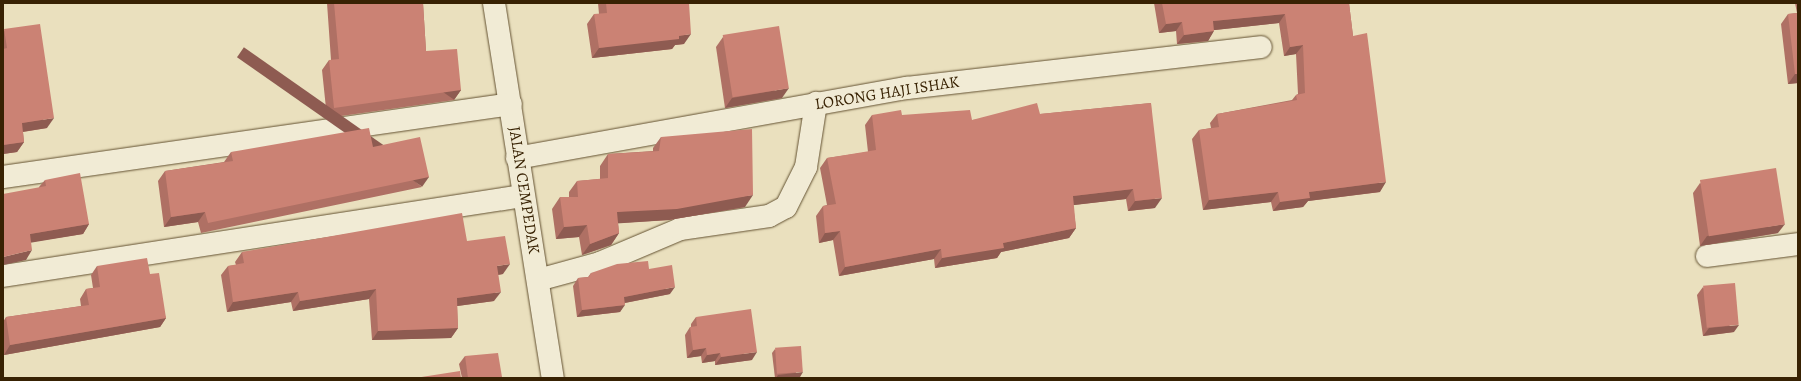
<!DOCTYPE html>
<style>
body{margin:0}
#map{position:relative;width:1801px;height:381px;overflow:hidden;background:#eae0be;font-family:Alegreya,serif}
div>[style]{position:absolute}
[style*='--x']{left:calc(var(--x)*1px);top:calc(var(--y)*1px);width:calc(var(--w)*1px);rotate:calc(var(--a)*1deg)}
.roads{filter:drop-shadow(0 0 1px #645232) drop-shadow(0 0 1px #645232)}
.minor>*{height:22px;margin:-11px;padding:0 11px;transform-origin:11px;border-radius:11px;background:#f1ebd5}
.wall>*{inset:0;background:#af7064}
.shaded-wall>*{inset:0;background:#8e5b51;transform-origin:0 0}
.building>*{inset:0;background:#cb8274;transform-origin:0 0}
span{translate:-50% -50%;white-space:nowrap;text-align:center;line-height:1.15;-webkit-text-stroke:3.5px #f1ebd5;paint-order:stroke}
.street-label{font-size:16px;color:#382203}
.frame{position:absolute;inset:0;border:4px solid #382203;pointer-events:none}
</style>
<div id="map">
<div class="roads">
<div class="minor">
<i style="--x:494;--y:3;--w:380;--a:81.1"></i>
<i style="--x:517;--y:158;--w:396;--a:-10.2"></i>
<i style="--x:907;--y:88;--w:356;--a:-6.6"></i>
<i style="--x:3;--y:177;--w:513;--a:-8.18"></i>
<i style="--x:1707;--y:256;--w:92;--a:-7.5"></i>
<i style="--x:3;--y:276;--w:526;--a:-8.75"></i>
<i style="--x:538;--y:280;--w:64;--a:-15.3"></i>
<i style="--x:600;--y:263;--w:87;--a:-23"></i>
<i style="--x:680;--y:229;--w:90;--a:-8.3"></i>
<i style="--x:769;--y:216;--w:19;--a:-28"></i>
<i style="--x:786;--y:207;--w:45;--a:-63.4"></i>
<i style="--x:806;--y:167;--w:65;--a:-81.1"></i>
</div>
</div>
<div class="wall">
<i style="clip-path:polygon(327px 3px,423px 3px,426px 51px,461px 90px,454px 100px,327px 118px,322px 70px,329px 60px,331px 60px)"></i>
<i style="clip-path:polygon(598px 3px,689px 3px,684px 44px,675px 45px,672px 49px,592px 58px,587px 24px,594px 14px,599px 14px)"></i>
<i style="clip-path:polygon(1154px 3px,1349px 3px,1353px 36px,1380px 192px,1308px 201px,1303px 207px,1273px 211px,1271px 202px,1203px 210px,1192px 139px,1199px 130px,1211px 128px,1210px 123px,1217px 114px,1292px 100px,1296px 95px,1298px 94px,1296px 54px,1284px 56px,1279px 23px,1214px 30px,1208px 41px,1177px 44px,1176px 31px,1159px 33px)"></i>
<i style="clip-path:polygon(1795px 3px,1798px 3px,1798px 83px,1788px 84px,1781px 24px,1788px 14px,1797px 13px)"></i>
<i style="clip-path:polygon(4px 29px,47px 128px,23px 132px,24px 142px,17px 152px,3px 154px,3px 30px)"></i>
<i style="clip-path:polygon(723px 37px,782px 98px,725px 108px,716px 47px)"></i>
<i style="clip-path:polygon(1151px 103px,1155px 208px,1128px 211px,1126px 199px,1073px 205px,1076px 228px,1069px 238px,1001px 252px,997px 258px,935px 268px,934px 259px,839px 276px,833px 240px,819px 243px,816px 216px,823px 206px,827px 205px,820px 168px,827px 158px,868px 152px,865px 125px,872px 115px,902px 115px,972px 120px,1040px 114px)"></i>
<i style="clip-path:polygon(661px 137px,745px 207px,669px 220px,618px 223px,619px 233px,611px 245px,582px 255px,579px 237px,556px 239px,552px 209px,560px 197px,569px 197px,569px 192px,577px 181px,600px 179px,600px 166px,608px 154px,653px 151px,653px 148px)"></i>
<i style="clip-path:polygon(373px 147px,422px 187px,201px 233px,198px 222px,164px 227px,158px 181px,165px 171px,224px 162px,231px 152px)"></i>
<i style="clip-path:polygon(45px 180px,89px 224px,83px 234px,31px 242px,26px 260px,39px 187px)"></i>
<i style="clip-path:polygon(1700px 183px,1778px 233px,1700px 246px,1693px 193px)"></i>
<i style="clip-path:polygon(467px 241px,503px 274px,498px 275px,494px 301px,457px 306px,458px 328px,451px 338px,372px 340px,369px 299px,293px 311px,291px 302px,227px 312px,221px 275px,228px 266px,236px 265px,235px 262px,242px 252px)"></i>
<i style="clip-path:polygon(97px 266px,150px 274px,166px 318px,160px 327px,4px 355px,3px 348px,3px 322px,6px 317px,81px 306px,80px 299px,86px 289px,93px 288px,91px 275px)"></i>
<i style="clip-path:polygon(649px 269px,670px 294px,625px 303px,620px 312px,577px 317px,573px 286px,578px 278px,588px 277px,591px 273px)"></i>
<i style="clip-path:polygon(1703px 287px,1734px 332px,1703px 336px,1697px 295px)"></i>
<i style="clip-path:polygon(696px 317px,752px 360px,715px 365px,715px 361px,702px 363px,701px 356px,687px 358px,685px 335px,690px 327px,691px 327px,691px 324px)"></i>
<i style="clip-path:polygon(775px 349px,800px 377px,785px 378px,775px 378px,772px 353px)"></i>
<i style="clip-path:polygon(465px 356px,502px 377px,501px 378px,462px 378px,459px 364px)"></i>
</div>
<div class="shaded-wall">
<i style="clip-path:polygon(1285px 14px,1279px 23px,1206px 31px,1213px 21px)"></i>
<i style="clip-path:polygon(1182px 22px,1176px 31px,1159px 33px,1166px 24px)"></i>
<i style="clip-path:polygon(1214px 31px,1208px 41px,1177px 44px,1184px 35px)"></i>
<i style="clip-path:polygon(691px 34px,684px 44px,675px 45px,672px 49px,592px 58px,599px 48px)"></i>
<i style="clip-path:polygon(1303px 45px,1296px 54px,1284px 56px,1290px 47px)"></i>
<i style="clip-path:polygon(1795px 74px,1798px 74px,1798px 83px,1788px 84px)"></i>
<i style="clip-path:polygon(789px 88px,782px 98px,725px 108px,732px 98px)"></i>
<i style="left:461px;top:90px;width:12px;height:128px;rotate:125deg"></i>
<i style="clip-path:polygon(54px 118px,47px 128px,15px 133px,22px 123px)"></i>
<i style="clip-path:polygon(24px 142px,17px 152px,3px 154px,3px 145px)"></i>
<i style="left:429px;top:177px;width:12px;height:226px;rotate:125deg"></i>
<i style="clip-path:polygon(1386px 182px,1380px 192px,1308px 201px,1303px 207px,1273px 211px,1280px 202px,1309px 192px)"></i>
<i style="clip-path:polygon(1133px 189px,1126px 199px,1066px 206px,1073px 196px)"></i>
<i style="clip-path:polygon(1278px 192px,1271px 202px,1203px 210px,1209px 200px)"></i>
<i style="clip-path:polygon(753px 195px,745px 207px,669px 220px,609px 224px,617px 212px)"></i>
<i style="clip-path:polygon(1162px 198px,1155px 208px,1128px 211px,1135px 201px)"></i>
<i style="clip-path:polygon(205px 212px,198px 222px,164px 227px,171px 217px)"></i>
<i style="clip-path:polygon(89px 224px,83px 234px,23px 244px,30px 234px)"></i>
<i style="clip-path:polygon(1785px 224px,1778px 233px,1700px 246px,1707px 236px)"></i>
<i style="clip-path:polygon(587px 225px,579px 237px,556px 239px,564px 227px)"></i>
<i style="clip-path:polygon(1076px 228px,1069px 238px,1001px 252px,997px 258px,935px 268px,942px 258px,1003px 243px)"></i>
<i style="clip-path:polygon(840px 231px,833px 240px,819px 243px,825px 233px)"></i>
<i style="clip-path:polygon(619px 233px,611px 245px,582px 255px,590px 244px)"></i>
<i style="clip-path:polygon(941px 249px,934px 259px,839px 276px,845px 267px)"></i>
<i style="clip-path:polygon(32px 250px,26px 260px,3px 265px,3px 257px)"></i>
<i style="clip-path:polygon(510px 264px,503px 274px,490px 276px,497px 266px)"></i>
<i style="clip-path:polygon(675px 287px,670px 294px,619px 304px,624px 297px)"></i>
<i style="clip-path:polygon(376px 289px,369px 299px,293px 311px,300px 301px)"></i>
<i style="clip-path:polygon(298px 292px,291px 302px,227px 312px,233px 302px)"></i>
<i style="clip-path:polygon(501px 292px,494px 301px,450px 307px,457px 298px)"></i>
<i style="clip-path:polygon(625px 305px,620px 312px,577px 317px,582px 310px)"></i>
<i style="clip-path:polygon(166px 318px,160px 327px,4px 355px,10px 345px)"></i>
<i style="clip-path:polygon(1739px 325px,1734px 332px,1703px 336px,1709px 328px)"></i>
<i style="clip-path:polygon(458px 328px,451px 338px,372px 340px,378px 331px)"></i>
<i style="clip-path:polygon(706px 348px,701px 356px,687px 358px,693px 350px)"></i>
<i style="clip-path:polygon(757px 352px,752px 360px,715px 365px,721px 357px)"></i>
<i style="clip-path:polygon(720px 353px,715px 361px,702px 363px,707px 355px)"></i>
<i style="clip-path:polygon(803px 372px,800px 377px,785px 378px,776px 378px,778px 375px)"></i>
</div>
<div class="building">
<i style="clip-path:polygon(334px 3px,423px 3px,426px 51px,457px 49px,461px 90px,334px 108px,329px 60px,339px 59px)"></i>
<i style="clip-path:polygon(606px 3px,689px 3px,691px 34px,679px 36px,679px 39px,599px 48px,594px 14px,607px 13px)"></i>
<i style="clip-path:polygon(1162px 3px,1349px 3px,1353px 36px,1367px 33px,1386px 182px,1309px 192px,1310px 198px,1280px 202px,1278px 192px,1209px 200px,1199px 130px,1219px 127px,1217px 114px,1297px 100px,1296px 95px,1305px 93px,1303px 45px,1290px 47px,1285px 14px,1213px 21px,1214px 31px,1184px 35px,1182px 22px,1166px 24px)"></i>
<i style="clip-path:polygon(1798px 13px,1798px 74px,1795px 74px,1788px 14px)"></i>
<i style="clip-path:polygon(40px 24px,54px 118px,22px 123px,24px 142px,3px 145px,3px 49px,7px 48px,4px 29px)"></i>
<i style="left:779px;top:26px;width:63px;height:57px;rotate:81deg"></i>
<i style="clip-path:polygon(1037px 103px,1040px 114px,1151px 103px,1162px 198px,1135px 201px,1133px 189px,1073px 196px,1076px 228px,1003px 243px,1004px 248px,942px 258px,941px 249px,845px 267px,840px 231px,825px 233px,823px 206px,836px 204px,827px 158px,876px 150px,872px 115px,901px 110px,902px 115px,970px 110px,972px 120px)"></i>
<i style="clip-path:polygon(369px 128px,373px 147px,420px 137px,429px 177px,208px 223px,205px 212px,171px 217px,165px 171px,233px 161px,231px 152px)"></i>
<i style="clip-path:polygon(752px 129px,753px 195px,677px 209px,617px 212px,619px 233px,590px 244px,587px 225px,564px 227px,560px 197px,578px 197px,577px 181px,608px 178px,608px 154px,659px 151px,661px 137px)"></i>
<i style="left:1776px;top:168px;width:57px;height:77px;rotate:81deg"></i>
<i style="clip-path:polygon(80px 173px,89px 224px,30px 234px,32px 250px,3px 257px,3px 194px,46px 186px,45px 180px)"></i>
<i style="clip-path:polygon(462px 213px,467px 241px,505px 236px,510px 264px,497px 266px,501px 292px,457px 298px,458px 328px,378px 331px,376px 289px,300px 301px,298px 292px,233px 302px,228px 266px,244px 263px,242px 252px)"></i>
<i style="clip-path:polygon(147px 258px,150px 274px,159px 273px,166px 318px,10px 345px,6px 317px,89px 305px,86px 289px,100px 287px,97px 266px)"></i>
<i style="clip-path:polygon(648px 261px,649px 269px,672px 265px,675px 287px,624px 297px,625px 305px,582px 310px,578px 278px,589px 277px,591px 273px,617px 264px)"></i>
<i style="left:1735px;top:283px;width:42px;height:32px;rotate:85deg"></i>
<i style="clip-path:polygon(751px 309px,757px 352px,721px 357px,720px 353px,707px 355px,706px 348px,693px 350px,690px 327px,697px 326px,696px 317px)"></i>
<i style="left:801px;top:346px;width:26px;height:26px;rotate:86deg"></i>
<i style="clip-path:polygon(498px 353px,502px 377px,493px 378px,468px 378px,465px 356px)"></i>
<i style="clip-path:polygon(460px 371px,461px 378px,415px 378px)"></i>
</div>
<div class="street-label">
<span style="left:887px;top:93px;rotate:-9deg">LORONG HAJI ISHAK</span>
<span style="left:524px;top:190px;rotate:81deg">JALAN CEMPEDAK</span>
</div>
<div class="frame"></div>
</div>
